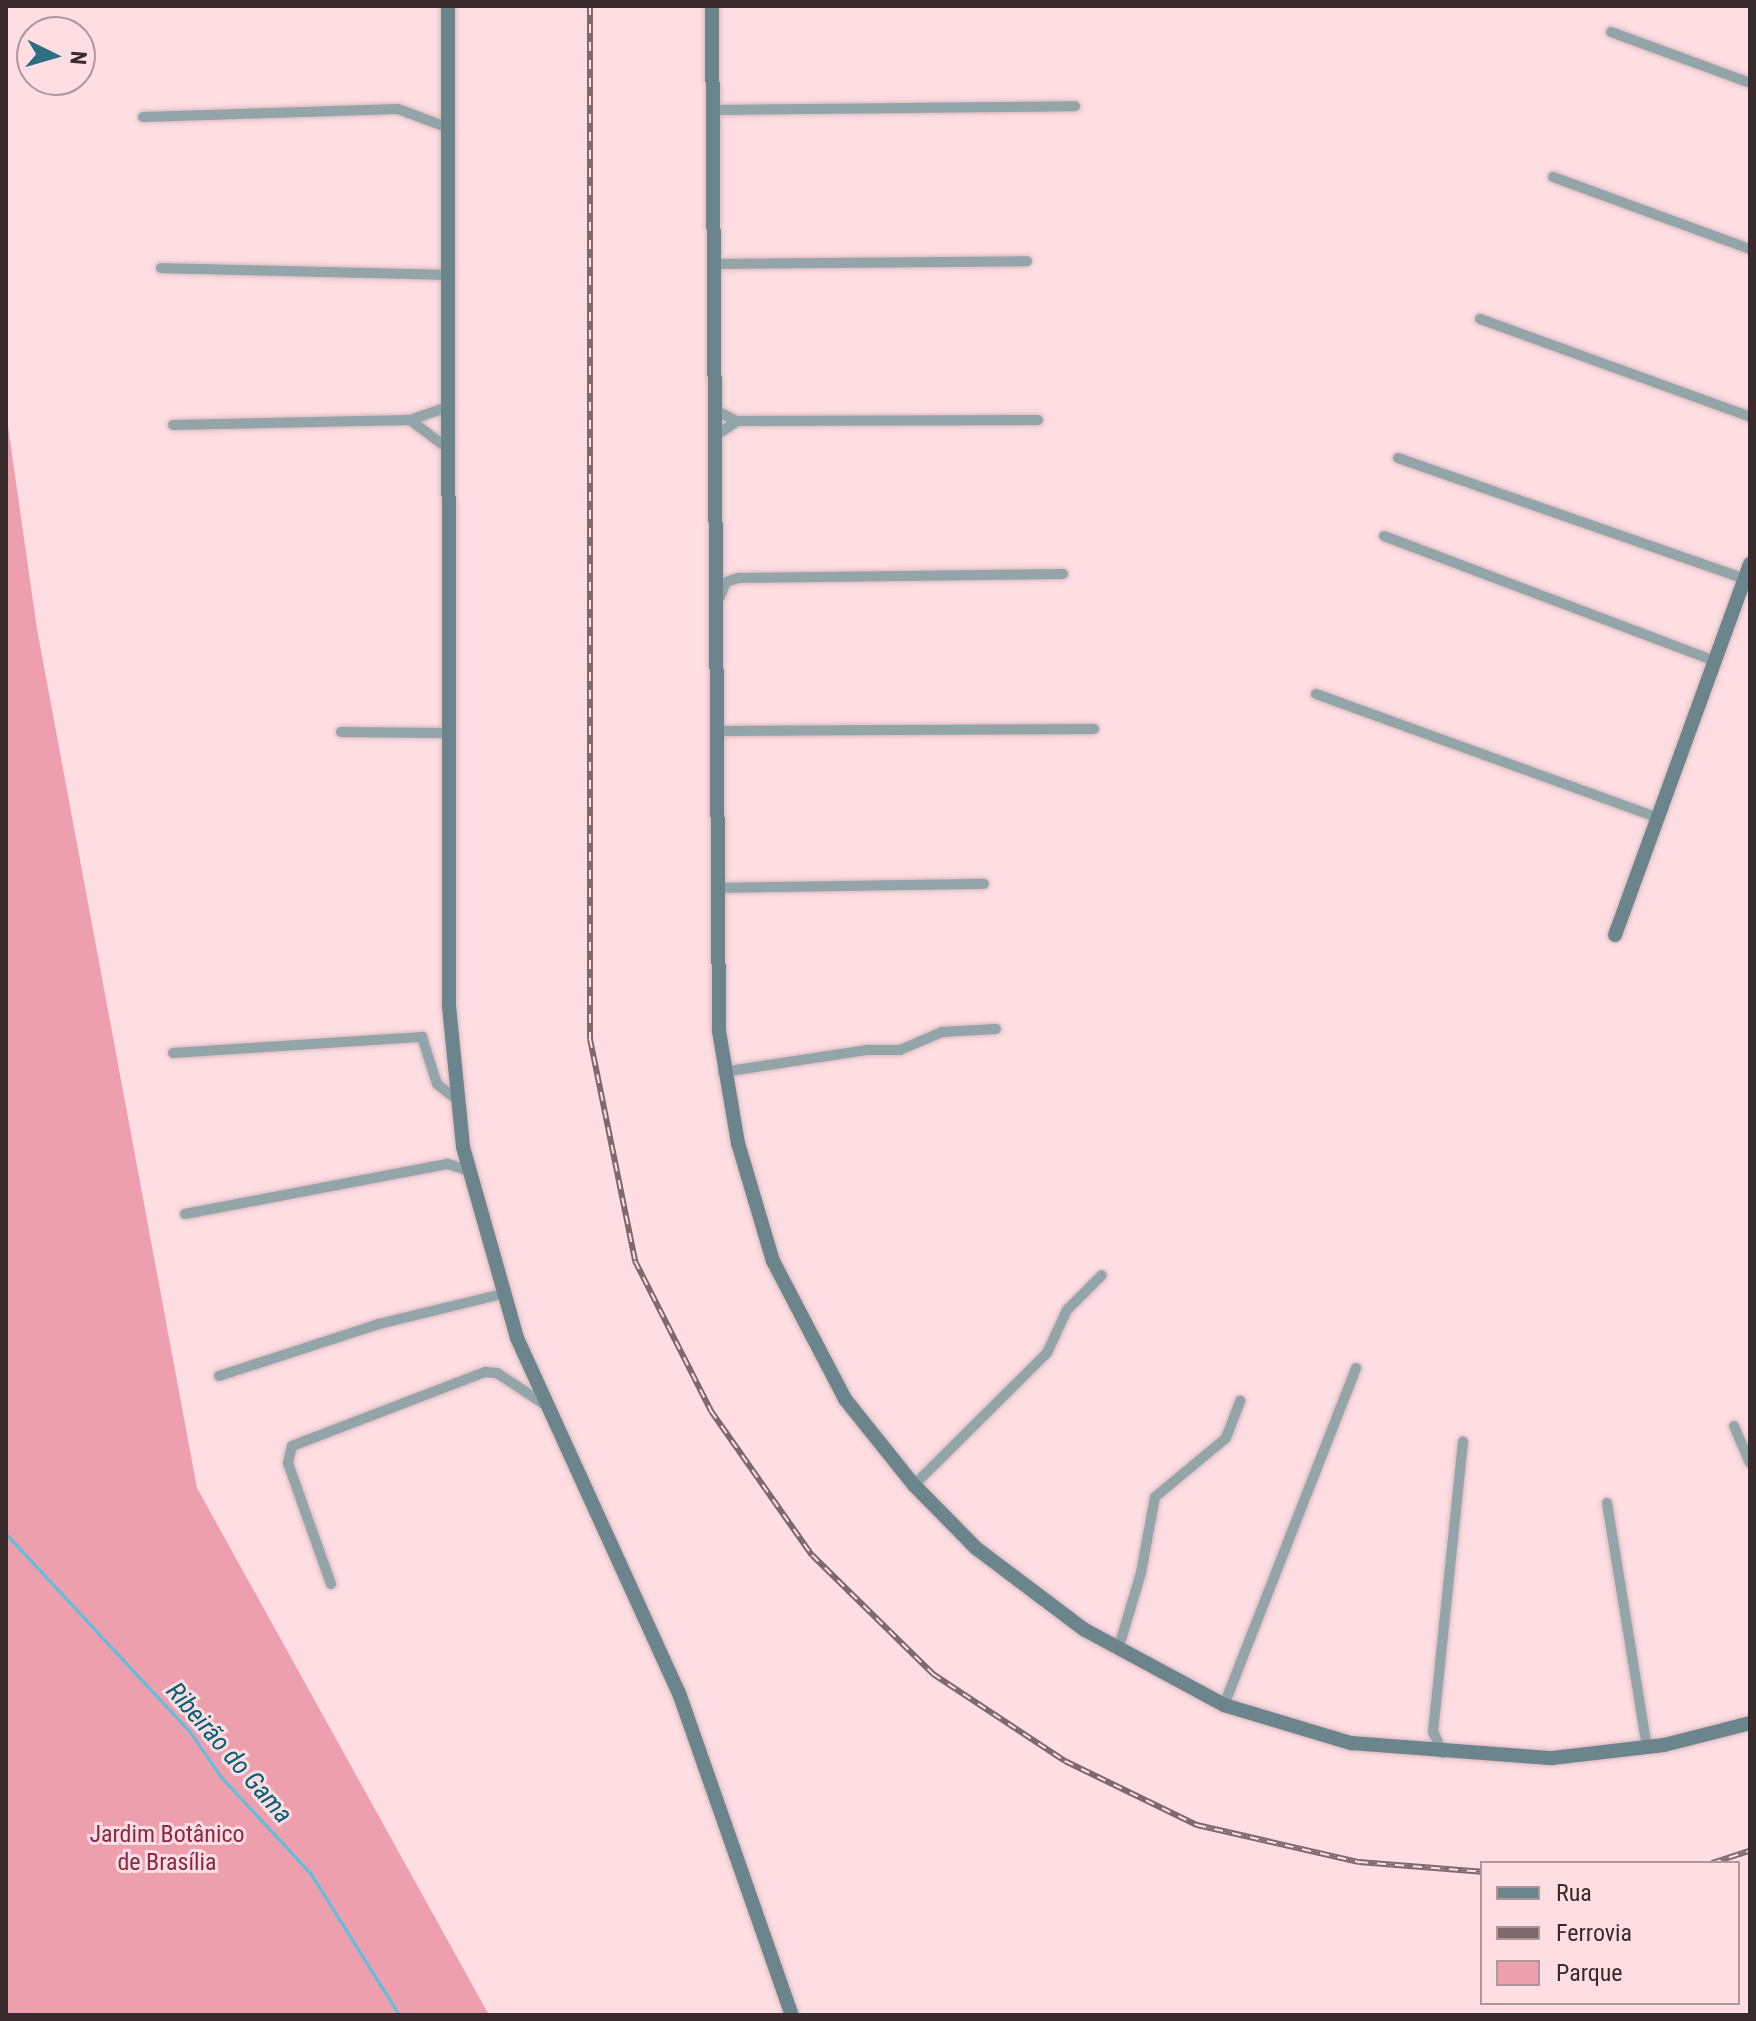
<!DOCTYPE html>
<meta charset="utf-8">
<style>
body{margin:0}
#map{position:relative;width:1756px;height:2021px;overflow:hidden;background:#fedee3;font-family:"Roboto Condensed",sans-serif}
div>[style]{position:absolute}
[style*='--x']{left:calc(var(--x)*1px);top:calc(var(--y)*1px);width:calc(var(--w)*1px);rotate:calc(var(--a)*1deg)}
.green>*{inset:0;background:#ee9fae}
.stream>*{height:3px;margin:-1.5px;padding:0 1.5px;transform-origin:1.5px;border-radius:1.5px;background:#58c1df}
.roads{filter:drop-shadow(0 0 2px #d7babe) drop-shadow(0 0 2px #d7babe)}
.street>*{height:10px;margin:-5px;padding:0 5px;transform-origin:5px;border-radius:5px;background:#94a5aa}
.secondary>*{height:14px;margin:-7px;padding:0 7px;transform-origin:7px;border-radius:7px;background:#6c858d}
.rail>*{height:6px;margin-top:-3px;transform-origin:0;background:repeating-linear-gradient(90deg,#fedee3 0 9px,#7e696c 0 18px);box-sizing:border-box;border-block:2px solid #7e696c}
span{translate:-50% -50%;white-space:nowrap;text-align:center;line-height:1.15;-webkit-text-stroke:6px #fedee3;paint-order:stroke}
.park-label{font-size:24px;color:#8b2744}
.water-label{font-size:26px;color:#025f74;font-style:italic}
.frame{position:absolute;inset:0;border:8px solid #392a2c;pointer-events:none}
.legend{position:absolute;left:1480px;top:1861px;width:260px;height:144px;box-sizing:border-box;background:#fedee3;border:2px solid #af969a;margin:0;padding:10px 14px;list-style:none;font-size:24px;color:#392a2c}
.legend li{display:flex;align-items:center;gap:16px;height:40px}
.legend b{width:40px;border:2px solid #af969a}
.north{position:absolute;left:16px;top:16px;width:80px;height:80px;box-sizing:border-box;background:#fedee3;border:2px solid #af969a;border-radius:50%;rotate:95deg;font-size:22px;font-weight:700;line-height:32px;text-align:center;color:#392a2c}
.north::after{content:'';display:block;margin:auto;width:28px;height:36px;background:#2d6f81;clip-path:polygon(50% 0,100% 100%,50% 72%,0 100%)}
</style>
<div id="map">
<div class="green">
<i style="clip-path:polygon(6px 412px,37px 629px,197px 1488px,489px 2015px,6px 2015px)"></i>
</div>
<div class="stream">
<i style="--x:6;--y:1534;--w:270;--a:47.1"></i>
<i style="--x:190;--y:1732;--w:55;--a:55.4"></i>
<i style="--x:221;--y:1777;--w:132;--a:47.1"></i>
<i style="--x:311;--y:1874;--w:166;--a:58"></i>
</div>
<div class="roads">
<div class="street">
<i style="--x:1611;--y:32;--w:148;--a:20.1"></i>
<i style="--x:712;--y:110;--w:363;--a:-0.6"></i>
<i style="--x:143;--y:117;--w:255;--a:-1.8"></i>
<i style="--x:398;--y:109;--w:51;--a:20.6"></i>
<i style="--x:1553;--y:177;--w:210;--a:20.1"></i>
<i style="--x:714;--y:264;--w:313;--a:-0.5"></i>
<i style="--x:161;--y:268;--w:286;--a:1.4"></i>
<i style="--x:1480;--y:319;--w:287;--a:19.9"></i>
<i style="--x:715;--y:410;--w:25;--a:27"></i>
<i style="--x:737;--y:421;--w:301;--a:-0.2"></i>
<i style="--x:410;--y:420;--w:45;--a:36.9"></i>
<i style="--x:173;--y:425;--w:237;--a:-1.2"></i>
<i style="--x:410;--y:420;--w:39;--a:-19"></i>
<i style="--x:715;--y:436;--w:27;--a:-34"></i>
<i style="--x:1398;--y:458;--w:367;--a:19.2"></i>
<i style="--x:1384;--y:536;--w:354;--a:20.7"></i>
<i style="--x:720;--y:597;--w:16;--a:-68"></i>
<i style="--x:726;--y:582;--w:13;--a:-18"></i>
<i style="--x:738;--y:578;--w:325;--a:-0.7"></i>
<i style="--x:1316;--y:694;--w:362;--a:19.9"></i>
<i style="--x:715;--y:731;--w:379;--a:-0.3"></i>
<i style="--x:341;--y:732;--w:105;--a:0.5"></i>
<i style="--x:716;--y:888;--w:268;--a:-0.9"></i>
<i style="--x:173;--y:1053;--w:250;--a:-3.7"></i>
<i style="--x:422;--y:1037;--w:49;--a:72.3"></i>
<i style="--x:437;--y:1084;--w:24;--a:38"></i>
<i style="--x:723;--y:1072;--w:146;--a:-8.7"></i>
<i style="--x:867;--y:1050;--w:33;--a:0"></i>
<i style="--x:900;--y:1050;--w:46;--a:-23.2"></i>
<i style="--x:942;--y:1032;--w:54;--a:-3.2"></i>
<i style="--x:185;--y:1214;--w:268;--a:-10.8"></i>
<i style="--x:448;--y:1164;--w:20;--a:18"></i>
<i style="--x:219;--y:1376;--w:168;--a:-18"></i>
<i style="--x:379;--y:1324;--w:127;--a:-13.7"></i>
<i style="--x:1734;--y:1426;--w:40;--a:66.6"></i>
<i style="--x:914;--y:1485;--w:187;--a:-44.8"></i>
<i style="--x:1047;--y:1353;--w:47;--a:-65.1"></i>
<i style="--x:1067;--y:1310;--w:49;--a:-45"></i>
<i style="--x:1607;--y:1503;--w:247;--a:80.7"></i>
<i style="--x:331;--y:1584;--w:128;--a:-109.6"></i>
<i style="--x:288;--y:1463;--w:17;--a:-77"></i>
<i style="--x:292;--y:1446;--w:207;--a:-21"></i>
<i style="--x:485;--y:1372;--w:12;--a:5"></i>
<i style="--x:497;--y:1373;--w:60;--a:33.4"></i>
<i style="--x:1118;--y:1650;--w:80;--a:-73.4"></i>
<i style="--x:1141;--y:1573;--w:77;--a:-79.6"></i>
<i style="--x:1155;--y:1497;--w:92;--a:-39.7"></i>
<i style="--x:1226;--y:1438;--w:40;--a:-69"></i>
<i style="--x:1224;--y:1705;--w:362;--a:-68.6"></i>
<i style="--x:1443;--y:1753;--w:23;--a:-115"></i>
<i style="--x:1433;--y:1732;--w:292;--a:-84.1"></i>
</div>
<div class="secondary">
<i style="--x:448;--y:6;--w:1000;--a:89.94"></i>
<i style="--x:449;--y:1006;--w:142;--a:84.3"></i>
<i style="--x:463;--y:1147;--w:198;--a:74.2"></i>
<i style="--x:517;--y:1338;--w:390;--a:65.5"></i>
<i style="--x:679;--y:1693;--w:341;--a:70.7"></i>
<i style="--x:712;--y:6;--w:1025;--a:89.61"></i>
<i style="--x:719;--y:1031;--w:114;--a:80.4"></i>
<i style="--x:738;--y:1143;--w:123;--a:73.5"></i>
<i style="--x:773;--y:1261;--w:156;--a:62.4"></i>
<i style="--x:845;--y:1399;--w:110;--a:51.3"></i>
<i style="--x:914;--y:1485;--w:88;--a:45.5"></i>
<i style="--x:976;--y:1548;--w:136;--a:37"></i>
<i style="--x:1085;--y:1630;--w:158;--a:28.3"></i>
<i style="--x:1224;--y:1705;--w:133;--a:16.7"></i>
<i style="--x:1351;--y:1743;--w:202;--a:4.3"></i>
<i style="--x:1552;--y:1758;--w:113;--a:-6.6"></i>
<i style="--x:1664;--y:1745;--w:89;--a:-14.3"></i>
<i style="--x:1615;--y:935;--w:395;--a:-70"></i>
</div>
</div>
<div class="rail">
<i style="--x:590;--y:6;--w:1033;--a:90"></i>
<i style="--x:590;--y:1039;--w:227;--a:78.5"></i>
<i style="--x:635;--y:1261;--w:168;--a:63.1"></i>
<i style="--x:711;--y:1411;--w:176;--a:55"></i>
<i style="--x:812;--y:1555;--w:170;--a:44.5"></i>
<i style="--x:933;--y:1674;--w:158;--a:33.4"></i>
<i style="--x:1065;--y:1761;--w:147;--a:25.9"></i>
<i style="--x:1197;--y:1825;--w:166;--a:12.9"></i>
<i style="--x:1359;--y:1862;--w:123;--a:4.6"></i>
<i style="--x:1712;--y:1863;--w:40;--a:-18"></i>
</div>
<div class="park-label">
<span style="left:167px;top:1849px">Jardim Botânico<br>de Brasília</span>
</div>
<div class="water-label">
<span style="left:229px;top:1753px;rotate:49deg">Ribeirão do Gama</span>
</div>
<div class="frame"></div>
<ul class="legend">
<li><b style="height:10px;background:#6c858d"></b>Rua</li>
<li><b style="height:10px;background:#7e696c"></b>Ferrovia</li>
<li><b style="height:22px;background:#ee9fae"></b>Parque</li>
</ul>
<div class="north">N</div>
</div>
